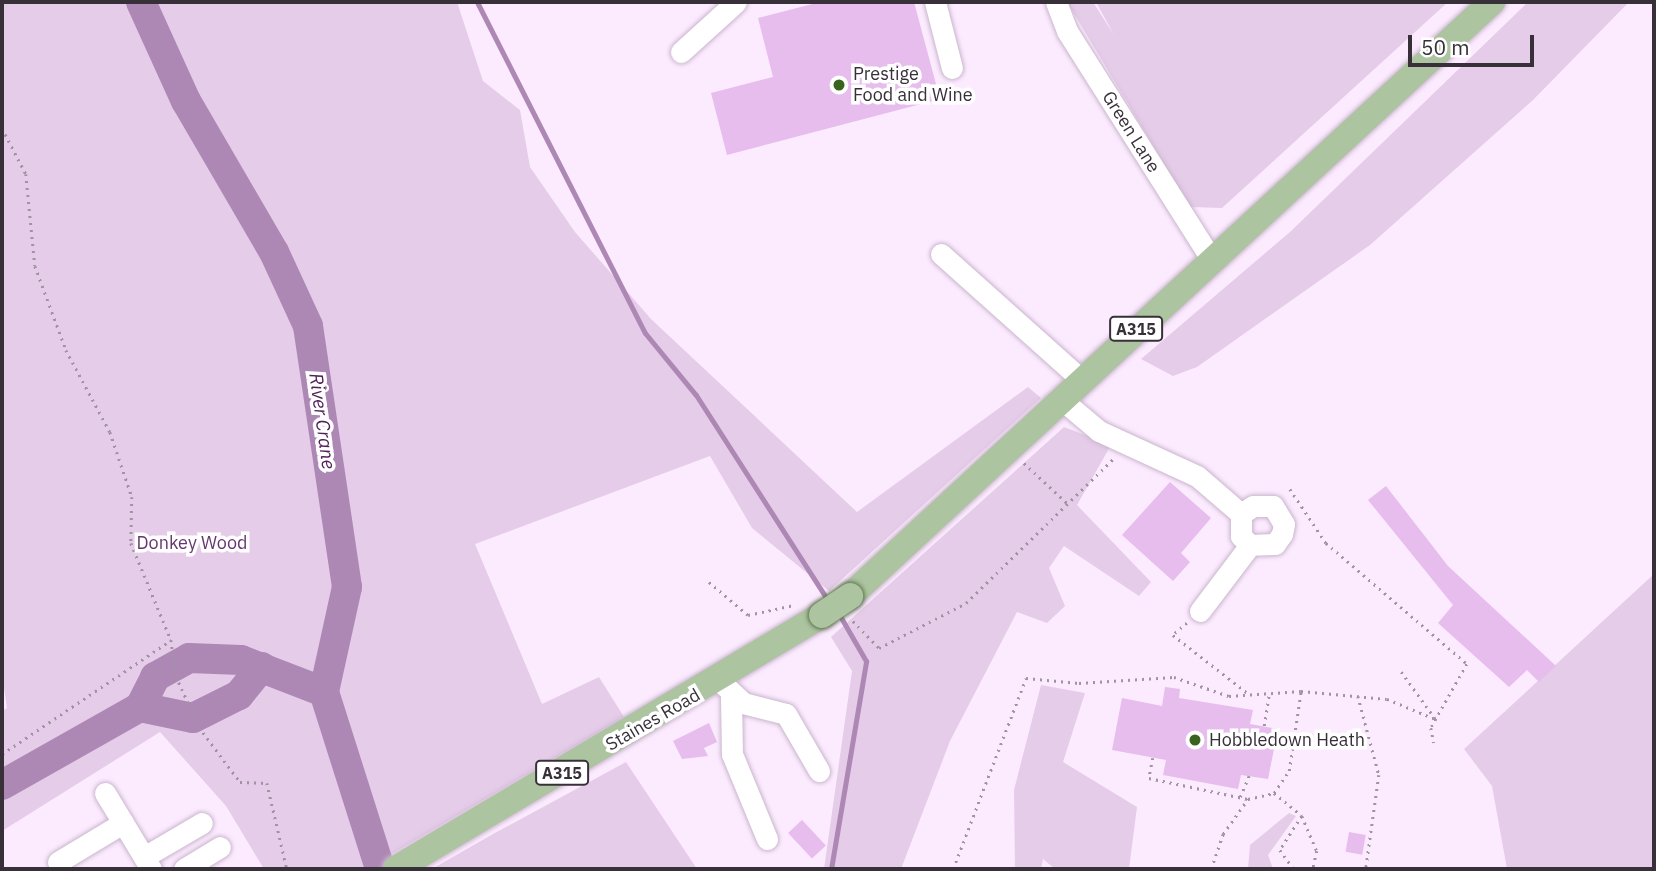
<!DOCTYPE html>
<style>
body{margin:0}
#map{position:relative;width:1656px;height:871px;overflow:hidden;background:#fcebff;font-family:"IBM Plex Sans",sans-serif}
div>[style]{position:absolute}
[style*='--x']{left:calc(var(--x)*1px);top:calc(var(--y)*1px);width:calc(var(--w)*1px);rotate:calc(var(--a)*1deg)}
.green>*{inset:0;background:#e5cce9}
.stream>*{height:5px;margin:-2.5px;padding:0 2.5px;transform-origin:2.5px;border-radius:2.5px;background:#ae88b5}
.river>*{height:30px;margin:-15px;padding:0 15px;transform-origin:15px;border-radius:15px;background:#ae88b5}
.building>*{inset:0;background:#e6bdec;transform-origin:0 0}
.path>*{height:2.5px;margin-top:-1.25px;transform-origin:0;background:repeating-linear-gradient(90deg,#a093a2 0 2px,transparent 0 7px)}
.roads{filter:drop-shadow(0 0 2px #cab5cd) drop-shadow(0 0 2px #cab5cd)}
.minor>*{height:21px;margin:-10.5px;padding:0 10.5px;transform-origin:10.5px;border-radius:10.5px;background:#fff}
.major>*{height:26px;margin:-13px;padding:0 13px;transform-origin:13px;border-radius:13px;background:#acc49f}
.bridges{filter:drop-shadow(0 0 2px #607652) drop-shadow(0 0 2px #607652)}
.major-bridge>*{height:26px;margin:-13px;padding:0 13px;transform-origin:13px;border-radius:13px;background:#acc49f}
.dots>*{width:19px;height:19px;translate:-50% -50%;box-sizing:border-box;border:4px solid #fff;border-radius:50%}
span{translate:-50% -50%;white-space:nowrap;text-align:center;line-height:1.15;-webkit-text-stroke:7px #fff;paint-order:stroke}
.shield-label span{padding:2px 5px;background:#fff;border:2px solid;border-radius:5px;-webkit-text-stroke-width:0}
.shield-label{font-size:16px;color:#383039;font-weight:700}
.poi-label{font-size:18px;color:#383039}
.left{translate:0 -50%;text-align:left}
.street-label{font-size:18px;color:#383039}
.park-label{font-size:18px;color:#673670}
.water-label{font-size:19px;color:#52215a;font-style:italic}
.frame{position:absolute;inset:0;border:4px solid #383039;pointer-events:none}
.scale{position:absolute;left:1408px;top:35px;width:126px;height:32px;box-sizing:border-box;border:4px solid #383039;border-top:0;padding-left:9px;font-size:21px;line-height:24px;white-space:nowrap;color:#383039;-webkit-text-stroke:5px #fff;paint-order:stroke}
</style>
<div id="map">
<div class="green">
<i style="clip-path:polygon(2px 2px,457px 2px,483px 81px,520px 110px,530px 167px,575px 232px,651px 319px,857px 512px,1028px 387px,1041px 398px,829px 591px,752px 528px,710px 456px,475px 544px,542px 704px,599px 677px,624px 717px,366px 869px,264px 869px,226px 806px,160px 732px,2px 831px,2px 711px,7px 708px,2px 674px)"></i>
<i style="clip-path:polygon(1067px 2px,1093px 2px,1114px 35px,1096px 2px,1448px 2px,1222px 208px,1190px 207px)"></i>
<i style="clip-path:polygon(1528px 2px,1629px 2px,1533px 100px,1370px 245px,1197px 367px,1173px 376px,1141px 359px,1290px 232px)"></i>
<i style="clip-path:polygon(1064px 427px,1111px 445px,1077px 505px,1151px 582px,1139px 596px,1064px 546px,1049px 568px,1065px 606px,1047px 623px,1017px 612px,950px 741px,901px 869px,824px 869px,852px 671px,831px 637px)"></i>
<i style="clip-path:polygon(1654px 574px,1654px 869px,1507px 869px,1492px 786px,1464px 749px)"></i>
<i style="clip-path:polygon(1041px 685px,1085px 693px,1063px 762px,1137px 807px,1129px 869px,1055px 869px,1043px 859px,1041px 869px,1015px 869px,1014px 790px)"></i>
<i style="clip-path:polygon(626px 762px,697px 869px,432px 869px,493px 834px)"></i>
<i style="clip-path:polygon(1289px 813px,1296px 816px,1268px 855px,1273px 869px,1248px 869px,1250px 845px)"></i>
</div>
<div class="stream">
<i style="--x:477;--y:2;--w:371;--a:63.1"></i>
<i style="--x:645;--y:333;--w:80;--a:50.6"></i>
<i style="--x:696;--y:395;--w:245;--a:57.3"></i>
<i style="--x:831;--y:869;--w:211;--a:-80.4"></i>
<i style="--x:866;--y:661;--w:54;--a:-119.9"></i>
</div>
<div class="river">
<i style="--x:141;--y:2;--w:109;--a:65.6"></i>
<i style="--x:186;--y:101;--w:175;--a:59.8"></i>
<i style="--x:274;--y:252;--w:81;--a:65.3"></i>
<i style="--x:308;--y:326;--w:264;--a:81.5"></i>
<i style="--x:347;--y:587;--w:107;--a:102.4"></i>
<i style="--x:324;--y:692;--w:186;--a:72.4"></i>
<i style="--x:140;--y:707;--w:54;--a:11.7"></i>
<i style="--x:193;--y:718;--w:51;--a:-26.6"></i>
<i style="--x:239;--y:695;--w:36;--a:-51"></i>
<i style="--x:2;--y:785;--w:159;--a:-29.5"></i>
<i style="--x:140;--y:707;--w:34;--a:-63"></i>
<i style="--x:155;--y:677;--w:39;--a:-29"></i>
<i style="--x:189;--y:658;--w:52;--a:2.2"></i>
<i style="--x:241;--y:660;--w:89;--a:21.1"></i>
</div>
<div class="building">
<i style="clip-path:polygon(820px 2px,914px 2px,940px 99px,727px 155px,711px 93px,773px 77px,758px 18px)"></i>
<i style="clip-path:polygon(1170px 482px,1211px 518px,1181px 553px,1190px 562px,1173px 581px,1122px 535px)"></i>
<i style="clip-path:polygon(1386px 486px,1448px 566px,1556px 666px,1539px 682px,1527px 670px,1509px 687px,1438px 623px,1453px 605px,1368px 500px)"></i>
<i style="clip-path:polygon(1165px 687px,1180px 689px,1179px 698px,1253px 710px,1250px 724px,1278px 729px,1268px 779px,1241px 775px,1238px 789px,1163px 775px,1166px 760px,1112px 750px,1122px 698px,1162px 706px)"></i>
<i style="clip-path:polygon(709px 723px,717px 742px,704px 748px,708px 756px,682px 759px,673px 741px)"></i>
<i style="left:802px;top:820px;width:35px;height:19px;rotate:47deg"></i>
<i style="left:1349px;top:832px;width:17px;height:20px;rotate:10deg"></i>
</div>
<div class="path">
<i style="--x:2;--y:128;--w:52;--a:62.4"></i>
<i style="--x:26;--y:174;--w:92;--a:84.4"></i>
<i style="--x:35;--y:266;--w:90;--a:69.7"></i>
<i style="--x:66;--y:350;--w:93;--a:61.8"></i>
<i style="--x:110;--y:432;--w:69;--a:71.3"></i>
<i style="--x:132;--y:497;--w:46;--a:91.2"></i>
<i style="--x:131;--y:543;--w:105;--a:67.6"></i>
<i style="--x:171;--y:640;--w:36;--a:82"></i>
<i style="--x:176;--y:676;--w:56;--a:65.7"></i>
<i style="--x:199;--y:727;--w:69;--a:53.3"></i>
<i style="--x:240;--y:782;--w:27;--a:2"></i>
<i style="--x:267;--y:783;--w:88;--a:76.9"></i>
<i style="--x:1024;--y:463;--w:59;--a:42.9"></i>
<i style="--x:1290;--y:489;--w:65;--a:56.3"></i>
<i style="--x:1326;--y:543;--w:186;--a:40.6"></i>
<i style="--x:1467;--y:664;--w:73;--a:119.4"></i>
<i style="--x:1431;--y:728;--w:15;--a:79"></i>
<i style="--x:709;--y:582;--w:51;--a:40.2"></i>
<i style="--x:748;--y:615;--w:47;--a:-12.3"></i>
<i style="--x:853;--y:621;--w:37;--a:46"></i>
<i style="--x:879;--y:648;--w:98;--a:-27.3"></i>
<i style="--x:966;--y:603;--w:207;--a:-44.4"></i>
<i style="--x:1187;--y:623;--w:18;--a:139"></i>
<i style="--x:1173;--y:635;--w:98;--a:37.9"></i>
<i style="--x:1358;--y:696;--w:82;--a:75.1"></i>
<i style="--x:1379;--y:775;--w:95;--a:97.9"></i>
<i style="--x:1264;--y:726;--w:32;--a:-81"></i>
<i style="--x:2;--y:754;--w:204;--a:-34"></i>
<i style="--x:1153;--y:758;--w:20;--a:101"></i>
<i style="--x:1149;--y:778;--w:101;--a:12"></i>
<i style="--x:1248;--y:799;--w:27;--a:-13"></i>
<i style="--x:1274;--y:793;--w:27;--a:-56"></i>
<i style="--x:1289;--y:771;--w:81;--a:-81.5"></i>
<i style="--x:1274;--y:793;--w:36;--a:39"></i>
<i style="--x:1302;--y:816;--w:40;--a:122.9"></i>
<i style="--x:1280;--y:850;--w:24;--a:54"></i>
<i style="--x:1240;--y:797;--w:23;--a:-67"></i>
<i style="--x:1302;--y:816;--w:38;--a:67"></i>
<i style="--x:1317;--y:851;--w:18;--a:103"></i>
<i style="--x:953;--y:869;--w:204;--a:-69.1"></i>
<i style="--x:1026;--y:678;--w:53;--a:5.4"></i>
<i style="--x:1079;--y:683;--w:95;--a:-3.6"></i>
<i style="--x:1174;--y:677;--w:58;--a:19.1"></i>
<i style="--x:1229;--y:696;--w:72;--a:-4"></i>
<i style="--x:1301;--y:691;--w:86;--a:5.3"></i>
<i style="--x:1387;--y:699;--w:52;--a:22.6"></i>
<i style="--x:1435;--y:719;--w:58;--a:-125.9"></i>
<i style="--x:1211;--y:869;--w:37;--a:-71"></i>
<i style="--x:1223;--y:834;--w:43;--a:-54.5"></i>
</div>
<div class="roads">
<div class="minor">
<i style="--x:935;--y:2;--w:68;--a:75.6"></i>
<i style="--x:1056;--y:2;--w:31;--a:69"></i>
<i style="--x:1067;--y:31;--w:271;--a:57.7"></i>
<i style="--x:681;--y:52;--w:74;--a:-42.3"></i>
<i style="--x:941;--y:254;--w:189;--a:41.8"></i>
<i style="--x:1061;--y:399;--w:50;--a:40.1"></i>
<i style="--x:1099;--y:431;--w:108;--a:24.7"></i>
<i style="--x:1197;--y:476;--w:58;--a:40.8"></i>
<i style="--x:1241;--y:514;--w:14;--a:-34"></i>
<i style="--x:1253;--y:506;--w:20;--a:0"></i>
<i style="--x:1273;--y:506;--w:21;--a:59"></i>
<i style="--x:1284;--y:524;--w:10;--a:101"></i>
<i style="--x:1282;--y:534;--w:12;--a:125"></i>
<i style="--x:1275;--y:544;--w:25;--a:178"></i>
<i style="--x:1250;--y:545;--w:13;--a:-135"></i>
<i style="--x:1241;--y:536;--w:22;--a:-90"></i>
<i style="--x:1200;--y:611;--w:83;--a:-52.9"></i>
<i style="--x:724;--y:685;--w:26;--a:43"></i>
<i style="--x:743;--y:703;--w:44;--a:14.3"></i>
<i style="--x:786;--y:714;--w:66;--a:59.9"></i>
<i style="--x:731;--y:697;--w:57;--a:89"></i>
<i style="--x:732;--y:754;--w:92;--a:67.6"></i>
<i style="--x:105;--y:793;--w:89;--a:58.8"></i>
<i style="--x:144;--y:857;--w:67;--a:-30.4"></i>
<i style="--x:58;--y:862;--w:76;--a:-31"></i>
<i style="--x:184;--y:869;--w:42;--a:-31.4"></i>
</div>
<div class="major">
<i style="--x:850;--y:596;--w:875;--a:-42.78"></i>
<i style="--x:396;--y:869;--w:496;--a:-30.8"></i>
</div>
</div>
<div class="bridges">
<div class="major-bridge">
<i style="--x:822;--y:615;--w:34;--a:-34"></i>
</div>
</div>
<div class="dots">
<i style="left:839px;top:85px;background:#3a631f"></i>
<i style="left:1195px;top:740px;background:#3a631f"></i>
</div>
<div class="shield-label">
<span style="left:1136px;top:329px">A315</span>
<span style="left:562px;top:773px">A315</span>
</div>
<div class="poi-label">
<span class="left" style="left:853px;top:85px">Prestige<br>Food and Wine</span>
<span class="left" style="left:1209px;top:740px">Hobbledown Heath</span>
</div>
<div class="street-label">
<span style="left:1131px;top:132px;rotate:58deg">Green Lane</span>
<span style="left:653px;top:720px;rotate:-30deg">Staines Road</span>
</div>
<div class="park-label">
<span style="left:192px;top:543px">Donkey Wood</span>
</div>
<div class="water-label">
<span style="left:322px;top:421px;rotate:82deg">River Crane</span>
</div>
<div class="frame"></div>
<div class="scale">50 m</div>
</div>
